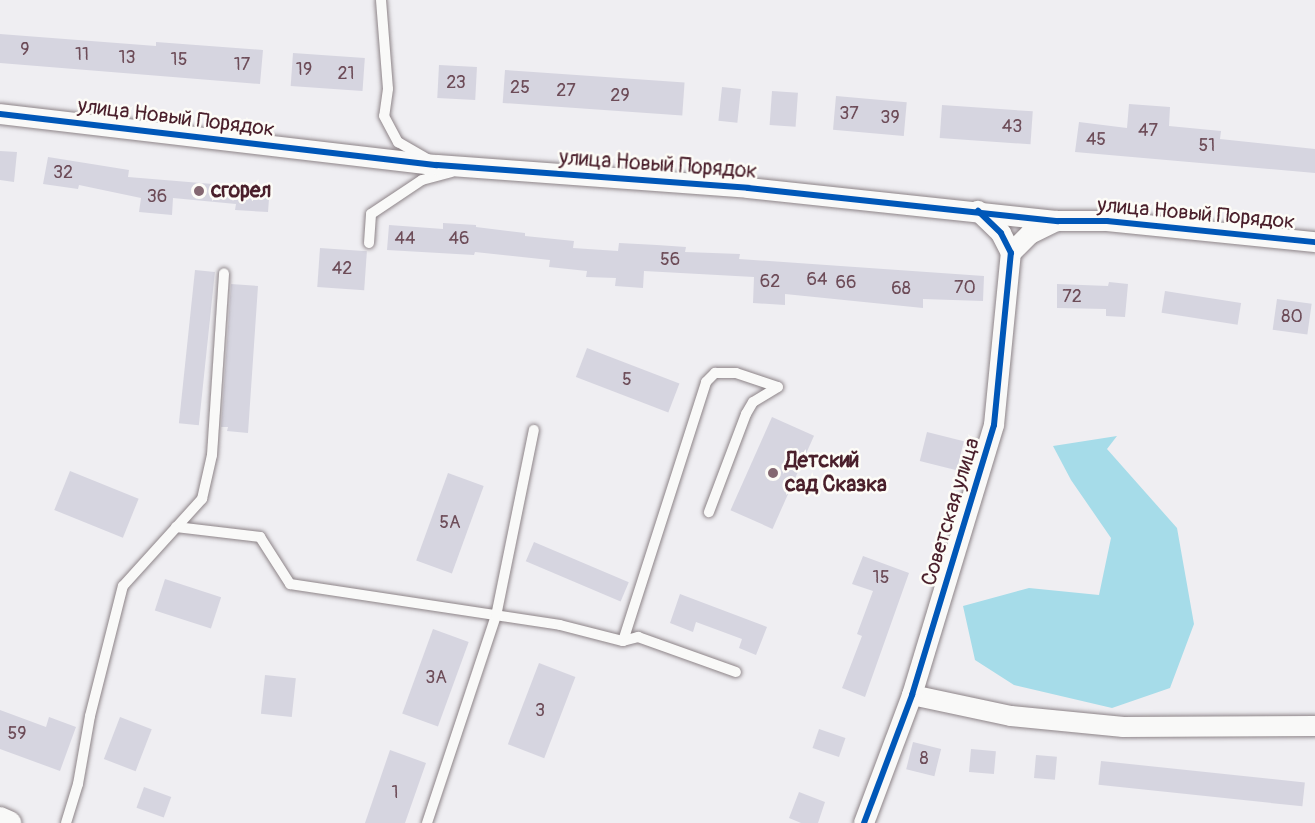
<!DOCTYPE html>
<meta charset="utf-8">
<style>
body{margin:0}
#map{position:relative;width:1315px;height:823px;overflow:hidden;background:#efeef2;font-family:Pangolin,sans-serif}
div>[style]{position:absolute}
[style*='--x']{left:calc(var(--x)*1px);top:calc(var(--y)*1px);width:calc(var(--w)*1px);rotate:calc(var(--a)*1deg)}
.water>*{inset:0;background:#a6dce9}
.building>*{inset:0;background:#d6d5e0;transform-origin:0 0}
.roads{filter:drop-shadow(0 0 2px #8d8488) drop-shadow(0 0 2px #8d8488)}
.service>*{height:10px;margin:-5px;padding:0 5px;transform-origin:5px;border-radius:5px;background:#f9f9f8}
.minor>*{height:20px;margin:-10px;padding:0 10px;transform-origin:10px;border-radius:10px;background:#f9f9f8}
.tertiary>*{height:24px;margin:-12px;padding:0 12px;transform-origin:12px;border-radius:12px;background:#f9f9f8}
.cycleway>*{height:6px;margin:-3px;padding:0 3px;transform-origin:3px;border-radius:3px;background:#0057b8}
.dots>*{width:16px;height:16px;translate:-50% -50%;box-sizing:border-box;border:3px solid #fdfcf7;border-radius:50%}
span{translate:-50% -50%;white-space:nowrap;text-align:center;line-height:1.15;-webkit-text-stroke:5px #fdfcf7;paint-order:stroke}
.number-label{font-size:18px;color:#6d4c58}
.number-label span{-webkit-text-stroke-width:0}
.street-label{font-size:21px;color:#4a1f2b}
.poi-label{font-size:21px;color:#4a1f2b;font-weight:700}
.left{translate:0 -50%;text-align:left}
</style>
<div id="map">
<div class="water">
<i style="clip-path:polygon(1117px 436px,1107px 449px,1177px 528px,1194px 624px,1170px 688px,1112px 708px,1014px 685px,975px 660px,963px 606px,1029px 588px,1099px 595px,1111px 538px,1071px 480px,1053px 446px)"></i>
</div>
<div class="building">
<i style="clip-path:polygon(0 34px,156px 46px,156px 42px,263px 50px,260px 84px,0 63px)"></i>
<i style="left:293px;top:53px;width:72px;height:33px;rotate:4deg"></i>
<i style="left:439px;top:65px;width:38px;height:33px;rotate:3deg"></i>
<i style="left:505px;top:70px;width:180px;height:33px;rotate:4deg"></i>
<i style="left:722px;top:87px;width:19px;height:34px;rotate:6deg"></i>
<i style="left:772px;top:91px;width:26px;height:34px;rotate:4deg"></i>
<i style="left:836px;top:96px;width:71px;height:34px;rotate:5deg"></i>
<i style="clip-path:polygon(1129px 104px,1170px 107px,1169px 126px,1221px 131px,1220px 139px,1315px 149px,1315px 173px,1075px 152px,1079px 122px,1127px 128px)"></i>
<i style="left:942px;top:105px;width:91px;height:33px;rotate:4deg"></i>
<i style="clip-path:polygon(0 151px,17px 152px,14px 182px,0 180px)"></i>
<i style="clip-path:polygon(48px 157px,129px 170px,128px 177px,237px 186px,237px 184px,270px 186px,268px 212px,235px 210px,236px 204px,173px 198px,172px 215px,139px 212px,141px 198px,79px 185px,78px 189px,43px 184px)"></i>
<i style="clip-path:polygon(443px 223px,476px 225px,476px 227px,525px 233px,525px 236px,574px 241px,573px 248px,618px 251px,619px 243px,657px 245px,686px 247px,685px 252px,740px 254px,739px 259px,984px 276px,983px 301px,923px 299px,923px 308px,785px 294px,785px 305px,753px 303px,754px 277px,644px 271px,643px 288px,615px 286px,616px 278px,586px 277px,587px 271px,549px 267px,550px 260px,475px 252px,474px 255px,387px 250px,389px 225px,443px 229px)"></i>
<i style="left:320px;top:248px;width:47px;height:39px;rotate:4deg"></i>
<i style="left:195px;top:270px;width:20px;height:154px;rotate:6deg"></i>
<i style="clip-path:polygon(1109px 282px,1128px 284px,1125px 317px,1106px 316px,1106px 309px,1057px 308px,1057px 284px,1108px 286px)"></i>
<i style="clip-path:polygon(231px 284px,258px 286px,248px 433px,227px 431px,228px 427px,221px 427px)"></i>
<i style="left:1165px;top:291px;width:77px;height:22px;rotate:9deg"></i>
<i style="left:1277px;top:299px;width:35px;height:31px;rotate:8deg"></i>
<i style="left:587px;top:348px;width:99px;height:31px;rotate:21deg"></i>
<i style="left:772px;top:417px;width:46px;height:102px;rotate:24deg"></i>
<i style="left:927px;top:432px;width:38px;height:30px;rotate:14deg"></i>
<i style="left:70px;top:471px;width:74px;height:42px;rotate:22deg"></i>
<i style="left:448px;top:473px;width:38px;height:93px;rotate:20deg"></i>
<i style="left:534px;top:542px;width:103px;height:21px;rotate:23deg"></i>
<i style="clip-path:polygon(863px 556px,909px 573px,865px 697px,842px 688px,862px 636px,857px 634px,873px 591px,852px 584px)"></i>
<i style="left:165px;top:579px;width:59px;height:33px;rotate:18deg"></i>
<i style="clip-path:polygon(680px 594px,767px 627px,756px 655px,739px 648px,742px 639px,696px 622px,693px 632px,670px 623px)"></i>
<i style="left:433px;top:629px;width:38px;height:90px;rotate:20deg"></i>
<i style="left:539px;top:663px;width:39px;height:87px;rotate:21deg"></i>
<i style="left:265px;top:675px;width:31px;height:39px;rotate:6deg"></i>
<i style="clip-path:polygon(0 710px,46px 727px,49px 717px,76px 727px,60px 771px,0 749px)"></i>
<i style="left:120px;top:717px;width:34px;height:45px;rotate:21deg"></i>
<i style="left:819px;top:729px;width:28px;height:20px;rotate:19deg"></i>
<i style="left:913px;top:742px;width:29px;height:28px;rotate:14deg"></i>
<i style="left:971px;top:749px;width:25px;height:23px;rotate:5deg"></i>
<i style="clip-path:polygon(390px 750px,426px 763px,405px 823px,365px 823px)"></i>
<i style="left:1036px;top:755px;width:21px;height:23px;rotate:5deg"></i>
<i style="left:1101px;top:761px;width:205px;height:24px;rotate:6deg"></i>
<i style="left:144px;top:787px;width:29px;height:22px;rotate:20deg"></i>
<i style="clip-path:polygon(799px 792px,825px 802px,818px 823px,801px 823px,789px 818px)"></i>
</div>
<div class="roads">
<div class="service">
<i style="--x:381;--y:0;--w:89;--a:85.5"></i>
<i style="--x:388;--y:89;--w:27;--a:98"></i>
<i style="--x:384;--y:116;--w:30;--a:62"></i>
<i style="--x:398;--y:142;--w:34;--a:30"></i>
<i style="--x:369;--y:243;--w:29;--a:-86"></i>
<i style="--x:371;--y:214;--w:61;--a:-33.7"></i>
<i style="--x:422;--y:180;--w:30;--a:-15"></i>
<i style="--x:176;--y:527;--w:85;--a:6.8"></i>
<i style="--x:260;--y:537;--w:56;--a:57.4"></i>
<i style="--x:290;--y:584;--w:273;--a:8.6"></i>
<i style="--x:560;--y:625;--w:65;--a:14.3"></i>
<i style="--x:623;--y:641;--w:16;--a:-15"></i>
<i style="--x:638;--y:637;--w:104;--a:19.7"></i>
<i style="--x:623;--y:641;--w:272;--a:-72.2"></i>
<i style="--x:706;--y:382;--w:13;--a:-45"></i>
<i style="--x:715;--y:373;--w:21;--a:0"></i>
<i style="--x:736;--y:373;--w:44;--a:18.4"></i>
<i style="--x:778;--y:387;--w:29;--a:149"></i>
<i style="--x:753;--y:402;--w:14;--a:120"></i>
<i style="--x:746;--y:414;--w:105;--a:110.7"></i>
<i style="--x:66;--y:823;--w:41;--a:-72.9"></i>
<i style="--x:78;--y:784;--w:69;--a:-80"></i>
<i style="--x:90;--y:716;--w:134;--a:-75.8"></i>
<i style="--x:123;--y:586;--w:118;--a:-47.8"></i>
<i style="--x:202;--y:499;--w:45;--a:-77.2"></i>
<i style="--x:212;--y:455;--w:182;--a:-86.2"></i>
<i style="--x:427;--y:823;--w:218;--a:-71.6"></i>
<i style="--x:496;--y:616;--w:190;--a:-78.5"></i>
</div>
<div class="minor">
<i style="--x:0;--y:114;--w:440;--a:6.7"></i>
<i style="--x:437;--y:165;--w:312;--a:4.2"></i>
<i style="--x:748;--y:188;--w:312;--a:6.1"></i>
<i style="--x:1058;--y:221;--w:49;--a:0"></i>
<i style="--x:1107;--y:221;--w:209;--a:5.8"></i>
<i style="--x:1011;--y:253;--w:27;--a:-45"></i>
<i style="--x:1030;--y:234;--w:30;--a:-26"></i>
<i style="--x:912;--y:695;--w:101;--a:12"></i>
<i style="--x:1011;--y:716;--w:113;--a:5.6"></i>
<i style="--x:1123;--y:727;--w:192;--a:-0.3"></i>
<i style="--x:864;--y:823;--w:137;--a:-69.4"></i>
<i style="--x:912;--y:695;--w:282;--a:-73.1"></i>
<i style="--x:994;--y:425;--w:173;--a:-84.4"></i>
<i style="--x:1011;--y:253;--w:22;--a:-117"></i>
<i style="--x:1001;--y:233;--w:32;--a:-136"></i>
</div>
<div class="tertiary">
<i style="--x:0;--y:819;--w:10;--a:24"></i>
</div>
</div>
<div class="cycleway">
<i style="--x:0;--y:114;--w:440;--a:6.7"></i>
<i style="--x:437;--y:165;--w:312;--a:4.2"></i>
<i style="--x:748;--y:188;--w:312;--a:6.1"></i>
<i style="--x:1058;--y:221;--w:49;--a:0"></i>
<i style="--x:1107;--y:221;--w:209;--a:5.8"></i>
<i style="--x:864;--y:823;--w:137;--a:-69.4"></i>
<i style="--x:912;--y:695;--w:282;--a:-73.1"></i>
<i style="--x:994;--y:425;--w:173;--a:-84.4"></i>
<i style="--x:1011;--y:253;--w:22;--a:-117"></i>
<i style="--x:1001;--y:233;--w:32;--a:-136"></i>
</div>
<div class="dots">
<i style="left:199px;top:191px;background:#846771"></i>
<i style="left:773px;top:473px;background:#846771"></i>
</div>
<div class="number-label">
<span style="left:25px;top:50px">9</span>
<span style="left:82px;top:55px">11</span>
<span style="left:127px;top:58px">13</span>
<span style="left:179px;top:60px">15</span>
<span style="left:242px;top:65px">17</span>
<span style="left:304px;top:70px">19</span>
<span style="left:346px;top:74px">21</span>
<span style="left:456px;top:83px">23</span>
<span style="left:520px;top:88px">25</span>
<span style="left:566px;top:91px">27</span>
<span style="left:620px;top:96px">29</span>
<span style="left:849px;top:114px">37</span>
<span style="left:890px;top:118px">39</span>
<span style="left:1012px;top:127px">43</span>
<span style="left:1148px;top:131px">47</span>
<span style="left:1096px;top:140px">45</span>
<span style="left:1207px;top:146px">51</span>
<span style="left:63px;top:173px">32</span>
<span style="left:157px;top:197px">36</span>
<span style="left:405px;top:239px">44</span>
<span style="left:459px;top:239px">46</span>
<span style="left:670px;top:260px">56</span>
<span style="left:342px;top:269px">42</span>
<span style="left:817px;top:280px">64</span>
<span style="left:770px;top:282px">62</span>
<span style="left:846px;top:283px">66</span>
<span style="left:965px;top:288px">70</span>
<span style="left:901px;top:289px">68</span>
<span style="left:1072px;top:297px">72</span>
<span style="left:1292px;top:317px">80</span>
<span style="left:627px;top:380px">5</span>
<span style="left:450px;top:523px">5А</span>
<span style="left:881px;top:578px">15</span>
<span style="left:436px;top:678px">3А</span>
<span style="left:540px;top:711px">3</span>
<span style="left:17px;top:734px">59</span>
<span style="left:924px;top:759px">8</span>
<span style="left:395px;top:793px">1</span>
</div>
<div class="street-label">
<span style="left:176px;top:118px;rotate:7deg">улица Новый Порядок</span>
<span style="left:658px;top:165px;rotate:4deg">улица Новый Порядок</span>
<span style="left:1196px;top:214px;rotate:5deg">улица Новый Порядок</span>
<span style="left:951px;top:512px;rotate:-73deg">Советская улица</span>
</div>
<div class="poi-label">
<span class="left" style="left:211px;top:191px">сгорел</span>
<span class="left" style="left:785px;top:473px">Детский<br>сад Сказка</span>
</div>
</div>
